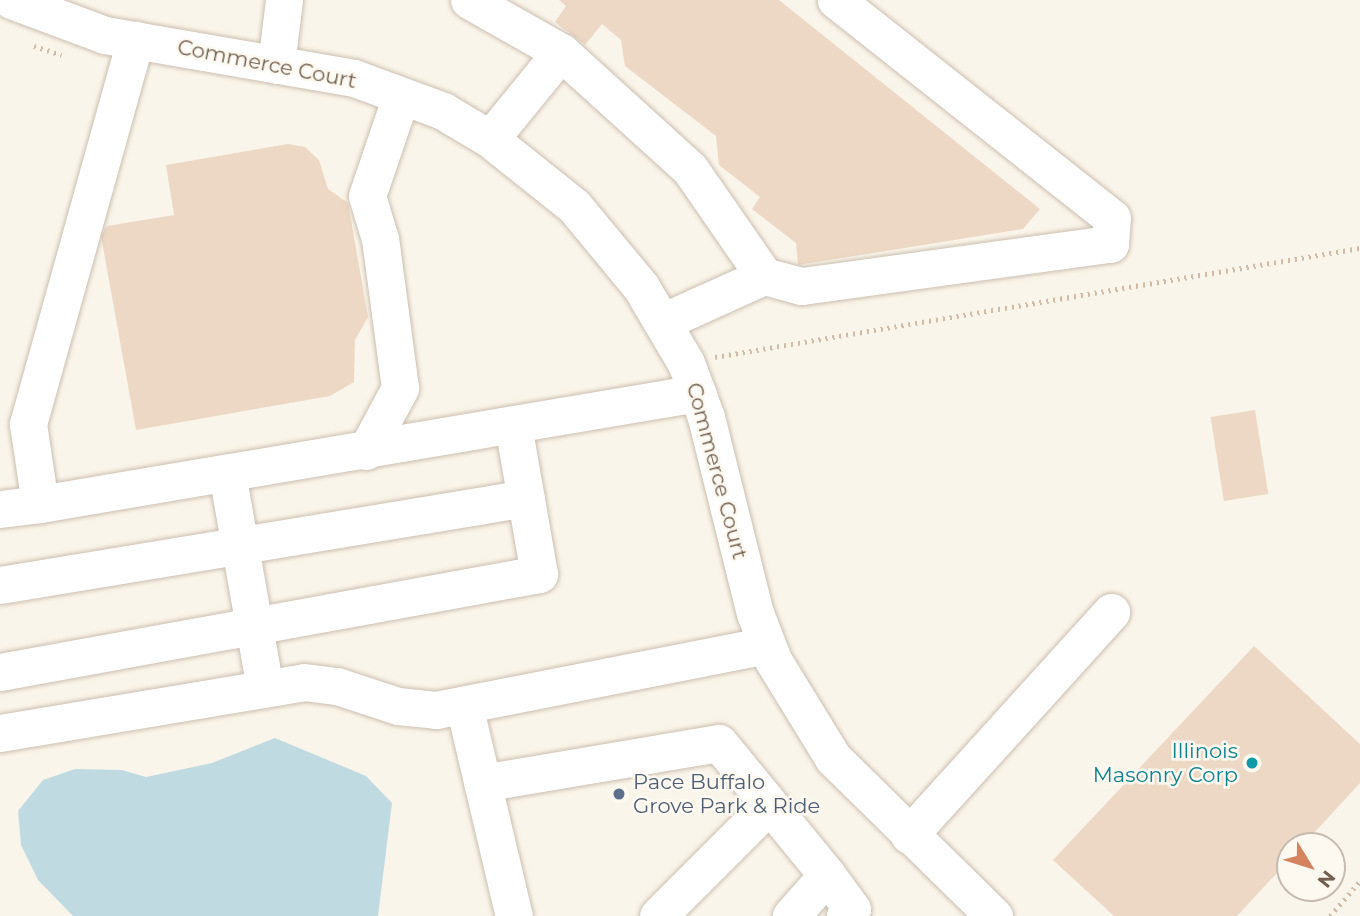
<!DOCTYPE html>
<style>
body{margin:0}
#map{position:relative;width:1360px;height:916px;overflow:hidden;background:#faf5ea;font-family:Montserrat,sans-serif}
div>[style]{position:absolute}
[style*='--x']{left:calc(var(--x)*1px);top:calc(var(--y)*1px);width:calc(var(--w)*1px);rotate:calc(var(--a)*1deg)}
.water>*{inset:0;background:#c0dae2}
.building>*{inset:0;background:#ecd8c4;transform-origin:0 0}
.path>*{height:4.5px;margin-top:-2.25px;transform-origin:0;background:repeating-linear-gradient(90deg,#d1bba7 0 2px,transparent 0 7px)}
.roads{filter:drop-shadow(0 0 2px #cbbeb0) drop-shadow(0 0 2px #cbbeb0)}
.minor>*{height:37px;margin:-18.5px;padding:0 18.5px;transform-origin:18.5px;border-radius:18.5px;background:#fff}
.dots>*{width:19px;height:19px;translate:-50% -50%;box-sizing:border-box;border:4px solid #fdf9f0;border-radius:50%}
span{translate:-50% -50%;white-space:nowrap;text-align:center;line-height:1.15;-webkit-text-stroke:5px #fdf9f0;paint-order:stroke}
.street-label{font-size:21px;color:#725f50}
.culture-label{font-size:21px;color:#0d838f}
.right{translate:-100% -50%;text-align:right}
.service-label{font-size:21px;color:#4e5e75}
.left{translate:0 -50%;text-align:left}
.north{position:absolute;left:1276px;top:832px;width:70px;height:70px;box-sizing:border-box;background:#fdf9f0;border:2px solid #c5bbb0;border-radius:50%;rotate:128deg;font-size:19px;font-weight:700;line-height:28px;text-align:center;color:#725f50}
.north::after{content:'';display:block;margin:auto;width:24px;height:32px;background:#d5825e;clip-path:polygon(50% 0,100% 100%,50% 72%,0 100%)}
</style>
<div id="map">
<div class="water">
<i style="clip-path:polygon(275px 738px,366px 776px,392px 803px,378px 916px,73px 916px,38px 880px,21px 845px,18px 811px,43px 780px,75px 769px,122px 770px,146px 777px,212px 763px)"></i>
</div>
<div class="building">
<i style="clip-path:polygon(559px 0,779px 0,1040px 209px,1023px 229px,798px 265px,796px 243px,752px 209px,760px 197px,719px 165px,716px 136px,625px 66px,621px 40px,602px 24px,585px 45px,555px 22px,566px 6px)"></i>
<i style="clip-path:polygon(288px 144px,305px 147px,319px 160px,328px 189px,348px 203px,368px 317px,355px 340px,354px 382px,330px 396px,136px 430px,101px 236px,107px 226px,174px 215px,166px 165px)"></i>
<i style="left:1255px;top:410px;width:85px;height:45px;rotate:81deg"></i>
<i style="clip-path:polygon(1254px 646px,1360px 744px,1360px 783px,1302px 846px,1290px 846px,1290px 859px,1237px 916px,1114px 916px,1053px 860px)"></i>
</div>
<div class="path">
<i style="--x:34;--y:46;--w:29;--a:18"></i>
<i style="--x:715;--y:357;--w:654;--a:-9.59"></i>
<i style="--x:1330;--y:916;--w:46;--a:-49.4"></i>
</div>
<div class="roads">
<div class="minor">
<i style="--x:11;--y:0;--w:100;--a:20.4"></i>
<i style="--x:105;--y:35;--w:253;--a:9.8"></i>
<i style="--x:354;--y:78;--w:95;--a:20.3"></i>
<i style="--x:443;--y:111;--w:55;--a:30.8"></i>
<i style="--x:490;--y:139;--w:107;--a:38.6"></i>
<i style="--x:574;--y:206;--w:105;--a:50.4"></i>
<i style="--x:641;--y:287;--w:88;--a:59.4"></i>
<i style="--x:686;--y:363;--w:58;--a:69.7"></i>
<i style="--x:706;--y:417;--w:202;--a:76"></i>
<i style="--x:755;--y:613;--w:50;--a:69"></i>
<i style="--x:773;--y:660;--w:115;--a:58.5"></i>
<i style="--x:833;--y:758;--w:226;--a:44.5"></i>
<i style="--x:469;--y:0;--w:106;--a:29.5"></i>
<i style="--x:561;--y:52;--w:174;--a:42.2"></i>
<i style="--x:690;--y:169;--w:130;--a:55.3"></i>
<i style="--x:764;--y:276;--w:112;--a:155.7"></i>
<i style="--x:276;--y:65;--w:65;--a:-83"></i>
<i style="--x:490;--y:139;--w:112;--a:-50.8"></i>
<i style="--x:764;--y:276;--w:39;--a:15"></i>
<i style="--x:802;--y:286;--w:311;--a:-7.8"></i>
<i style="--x:1110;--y:244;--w:26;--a:-86"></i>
<i style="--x:1112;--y:218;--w:352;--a:-141.7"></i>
<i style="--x:366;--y:451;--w:72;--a:-61.6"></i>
<i style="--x:400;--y:388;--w:150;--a:-97.6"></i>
<i style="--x:380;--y:239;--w:45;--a:-106.8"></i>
<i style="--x:367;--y:196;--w:106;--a:-71.2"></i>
<i style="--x:227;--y:473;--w:219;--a:80"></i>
<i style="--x:40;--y:504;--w:667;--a:-9.58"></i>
<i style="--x:0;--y:509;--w:40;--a:-7.1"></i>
<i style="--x:40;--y:504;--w:81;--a:-98.5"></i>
<i style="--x:28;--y:424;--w:399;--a:-74.4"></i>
<i style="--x:0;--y:585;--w:533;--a:-9.39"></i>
<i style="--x:0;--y:672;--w:548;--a:-10.3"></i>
<i style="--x:539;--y:574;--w:151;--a:-99.9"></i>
<i style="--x:464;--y:705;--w:217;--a:76.7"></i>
<i style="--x:0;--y:733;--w:308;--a:-9.5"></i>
<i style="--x:304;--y:682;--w:33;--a:7"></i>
<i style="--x:337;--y:686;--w:64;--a:18.2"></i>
<i style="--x:398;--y:706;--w:38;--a:6"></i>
<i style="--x:436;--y:710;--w:337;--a:-11.1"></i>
<i style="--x:482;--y:783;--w:240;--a:-9.6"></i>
<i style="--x:719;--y:743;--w:171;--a:50.7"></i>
<i style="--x:827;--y:875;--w:55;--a:131.3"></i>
<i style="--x:909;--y:835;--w:301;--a:-47.8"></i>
<i style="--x:827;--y:875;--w:42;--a:53.7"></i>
<i style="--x:852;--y:909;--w:10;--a:135"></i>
<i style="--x:658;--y:916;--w:157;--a:-45"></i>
</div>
</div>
<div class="dots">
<i style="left:1252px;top:763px;background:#0f9aa8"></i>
<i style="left:619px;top:794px;background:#5c6f8a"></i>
</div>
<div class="street-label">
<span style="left:267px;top:64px;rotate:11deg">Commerce Court</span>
<span style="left:717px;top:471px;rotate:75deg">Commerce Court</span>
</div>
<div class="culture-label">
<span class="right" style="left:1238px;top:763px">Illinois<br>Masonry Corp</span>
</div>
<div class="service-label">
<span class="left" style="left:633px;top:794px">Pace Buffalo<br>Grove Park &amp; Ride</span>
</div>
<div class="north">N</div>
</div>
